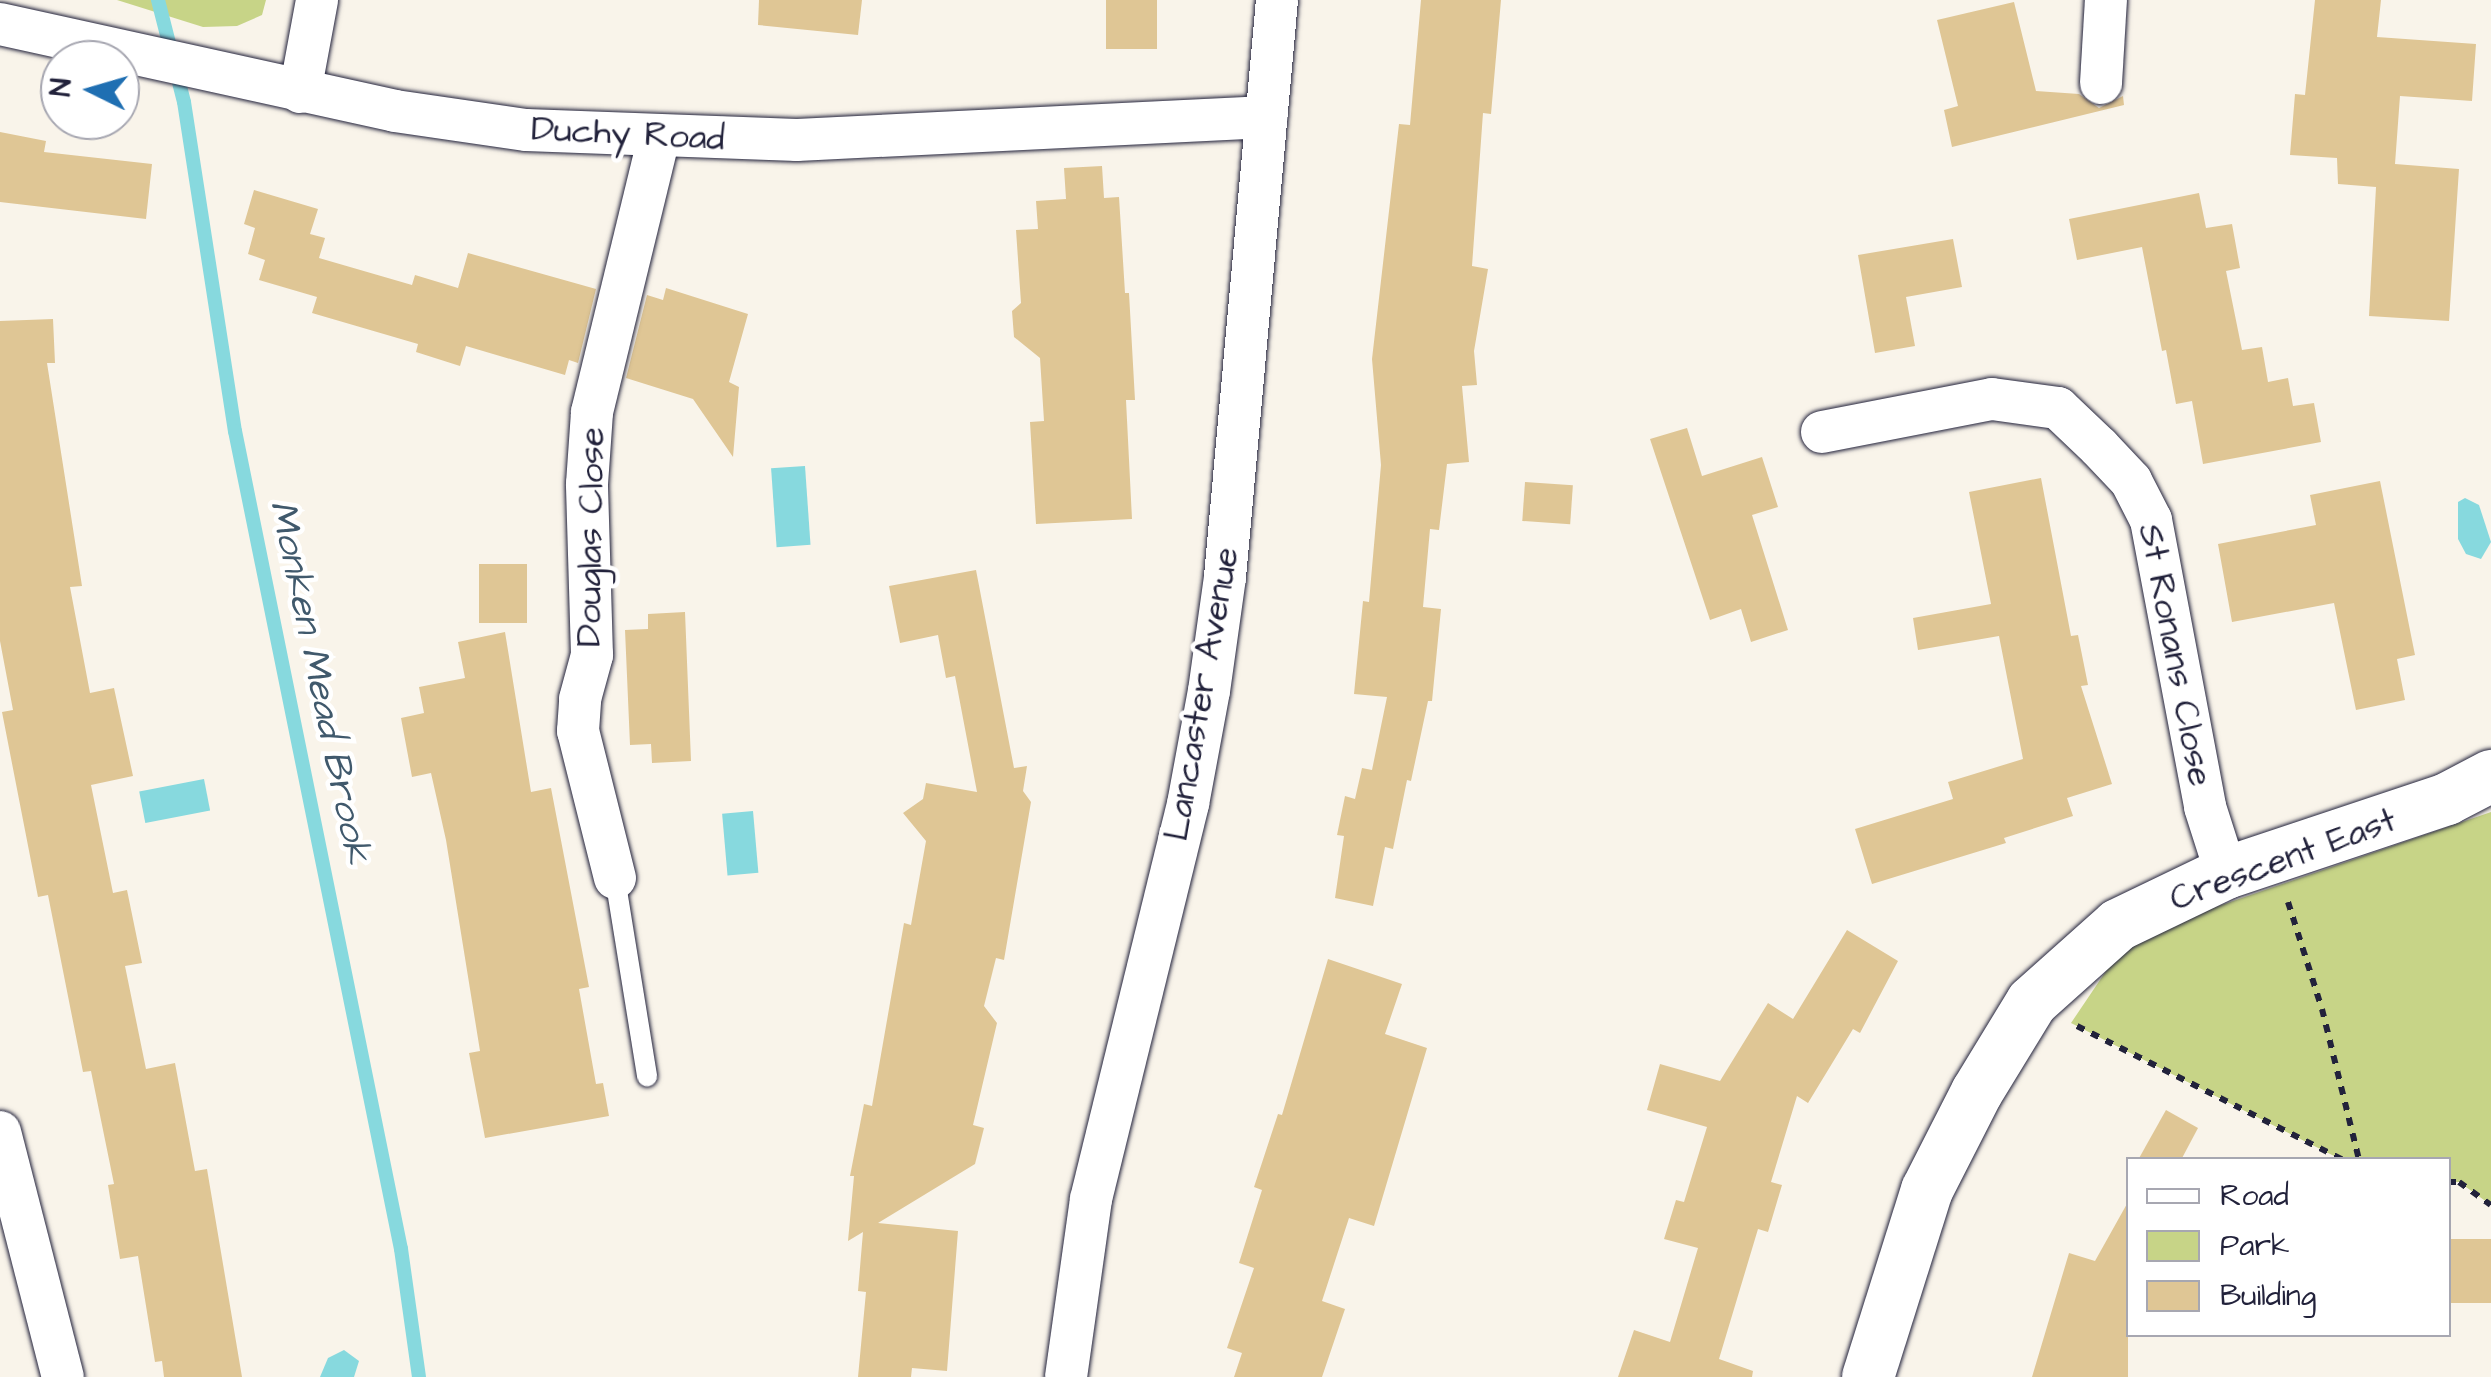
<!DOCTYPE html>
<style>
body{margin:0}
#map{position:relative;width:2491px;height:1377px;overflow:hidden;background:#f9f4ea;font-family:"Architects Daughter",sans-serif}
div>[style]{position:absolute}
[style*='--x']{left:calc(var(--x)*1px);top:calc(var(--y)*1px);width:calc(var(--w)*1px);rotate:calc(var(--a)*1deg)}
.green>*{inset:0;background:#c7d487}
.water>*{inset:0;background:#87d9de;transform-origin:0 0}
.stream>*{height:14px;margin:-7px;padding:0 7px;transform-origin:7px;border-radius:7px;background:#87d9de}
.building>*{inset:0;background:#dfc695;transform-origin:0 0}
.path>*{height:6px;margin-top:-3px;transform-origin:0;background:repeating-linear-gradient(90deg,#22223b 0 8px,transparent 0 16px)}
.roads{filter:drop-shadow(0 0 2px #22223b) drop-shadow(0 0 2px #22223b)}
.service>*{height:20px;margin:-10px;padding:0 10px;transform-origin:10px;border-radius:10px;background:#fff}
.minor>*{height:42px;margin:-21px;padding:0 21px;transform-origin:21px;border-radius:21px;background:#fff}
.tertiary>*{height:52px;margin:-26px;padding:0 26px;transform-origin:26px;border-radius:26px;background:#fff}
span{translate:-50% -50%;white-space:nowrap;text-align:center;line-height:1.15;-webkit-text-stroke:9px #fff;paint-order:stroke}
.street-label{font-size:35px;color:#22223b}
.water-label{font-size:38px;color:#40596c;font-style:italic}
.legend{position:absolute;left:2126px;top:1157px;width:325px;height:180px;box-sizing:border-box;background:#fff;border:2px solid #a7a7b1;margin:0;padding:12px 18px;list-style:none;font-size:30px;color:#22223b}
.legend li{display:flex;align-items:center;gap:20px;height:50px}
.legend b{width:50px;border:2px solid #a7a7b1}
.north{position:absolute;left:40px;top:40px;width:100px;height:100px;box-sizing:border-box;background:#fff;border:2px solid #a7a7b1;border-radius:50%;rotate:275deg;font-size:28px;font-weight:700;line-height:40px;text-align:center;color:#22223b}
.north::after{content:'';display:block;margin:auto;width:35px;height:45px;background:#1f6fb2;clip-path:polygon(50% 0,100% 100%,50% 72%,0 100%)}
</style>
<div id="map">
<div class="green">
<i style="clip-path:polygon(117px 0,266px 0,262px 15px,237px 26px,203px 27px)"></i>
<i style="clip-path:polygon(2491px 812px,2491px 1205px,2459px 1182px,2449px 1182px,2448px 1160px,2340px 1159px,2071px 1023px,2129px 937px)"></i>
</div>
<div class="water">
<i style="left:805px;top:466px;width:79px;height:34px;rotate:86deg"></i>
<i style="clip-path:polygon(2465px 498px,2479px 505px,2491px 542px,2481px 559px,2466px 554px,2458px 539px,2458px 502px)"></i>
<i style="left:204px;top:779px;width:32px;height:66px;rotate:79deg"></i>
<i style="left:753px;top:811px;width:62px;height:31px;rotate:85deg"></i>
<i style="clip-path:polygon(344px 1350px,359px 1361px,354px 1377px,320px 1377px,328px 1358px)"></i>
</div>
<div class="stream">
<i style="--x:158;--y:0;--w:105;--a:75.7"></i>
<i style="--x:184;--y:102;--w:333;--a:81.2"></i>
<i style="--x:235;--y:431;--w:835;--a:78.53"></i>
<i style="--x:401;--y:1249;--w:129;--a:82"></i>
</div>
<div class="building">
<i style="clip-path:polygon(759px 0,862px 0,858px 35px,758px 25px)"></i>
<i style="left:1106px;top:0;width:51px;height:49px"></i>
<i style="clip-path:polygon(1421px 0,1501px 0,1491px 114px,1483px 113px,1472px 266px,1488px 269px,1474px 351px,1477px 385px,1462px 386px,1469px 462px,1447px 464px,1439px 530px,1430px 529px,1423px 607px,1441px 609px,1432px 701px,1428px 701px,1411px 781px,1407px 780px,1393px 849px,1385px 847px,1373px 906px,1335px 898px,1344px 836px,1337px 835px,1345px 796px,1355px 799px,1362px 768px,1372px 770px,1387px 697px,1354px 694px,1363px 601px,1369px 602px,1381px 465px,1372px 359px,1399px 124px,1410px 125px)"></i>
<i style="clip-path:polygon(2315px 0,2381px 0,2377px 37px,2476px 44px,2472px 101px,2400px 96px,2395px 164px,2459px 169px,2449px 321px,2369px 316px,2376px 187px,2338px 184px,2337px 158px,2290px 155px,2295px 94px,2305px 95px)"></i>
<i style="clip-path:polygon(2014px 2px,2036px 91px,2079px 94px,2099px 108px,2123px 96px,2124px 105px,1952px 147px,1944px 110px,1958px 106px,1937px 20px)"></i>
<i style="clip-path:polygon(0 132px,46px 141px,44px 152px,152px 164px,146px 219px,0 202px)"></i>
<i style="clip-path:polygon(1102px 166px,1104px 198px,1119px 197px,1125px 293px,1129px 293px,1135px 400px,1126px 400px,1132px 519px,1036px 524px,1030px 422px,1044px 421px,1040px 358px,1014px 337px,1012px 311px,1021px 303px,1016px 230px,1038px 229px,1036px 201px,1066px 199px,1064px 168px)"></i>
<i style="clip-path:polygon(254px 190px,318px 209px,310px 234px,325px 238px,319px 258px,412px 285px,415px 275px,458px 288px,468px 253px,596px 289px,578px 363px,569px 360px,565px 375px,466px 346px,460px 366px,416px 352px,418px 344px,312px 313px,317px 297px,259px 280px,265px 260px,248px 254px,255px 228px,244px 224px)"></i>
<i style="clip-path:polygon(2199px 193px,2206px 228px,2232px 224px,2240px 268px,2226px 271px,2242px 350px,2262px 347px,2268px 382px,2288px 378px,2293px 406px,2314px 403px,2321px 442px,2203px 464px,2192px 401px,2176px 404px,2166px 350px,2162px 351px,2142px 247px,2077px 260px,2069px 219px)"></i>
<i style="clip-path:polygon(1953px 239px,1962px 287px,1906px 297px,1915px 346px,1875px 353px,1858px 255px)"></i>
<i style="clip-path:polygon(666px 288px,748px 314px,729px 382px,739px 387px,733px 457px,693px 399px,626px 378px,647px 295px,663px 300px)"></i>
<i style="clip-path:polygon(53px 319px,55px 363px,47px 363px,82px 586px,70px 587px,90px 693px,114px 688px,133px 776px,91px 785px,113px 893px,127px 890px,142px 963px,125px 966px,146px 1069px,175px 1063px,195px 1171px,207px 1169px,242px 1377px,164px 1377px,162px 1361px,155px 1362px,138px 1256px,120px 1259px,108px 1185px,114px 1184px,91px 1071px,83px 1072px,48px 895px,38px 897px,2px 712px,13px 710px,0 641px,0 321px)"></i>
<i style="clip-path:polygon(1687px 428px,1702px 476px,1762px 457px,1778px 507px,1752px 515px,1788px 630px,1751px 642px,1741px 609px,1710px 620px,1650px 439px)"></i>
<i style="clip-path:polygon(2041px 478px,2071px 636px,2078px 635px,2088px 685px,2081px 686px,2112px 784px,2067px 798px,2073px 816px,2004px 838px,2006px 843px,1872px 884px,1855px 829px,1953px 799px,1948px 782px,2023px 759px,1999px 636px,1918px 650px,1913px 618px,1991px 604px,1969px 492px)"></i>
<i style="clip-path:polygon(2380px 481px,2415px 655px,2397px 659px,2405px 700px,2356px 710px,2334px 603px,2232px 622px,2218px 544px,2316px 525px,2310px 495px)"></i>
<i style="left:1525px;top:482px;width:48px;height:39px;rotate:4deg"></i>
<i style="left:479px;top:564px;width:48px;height:59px"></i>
<i style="clip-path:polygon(976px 570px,1014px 768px,1027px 766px,1023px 791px,1031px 802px,1004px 960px,996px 958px,984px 1006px,997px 1023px,973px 1125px,984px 1128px,975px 1164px,878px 1223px,958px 1231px,947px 1371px,912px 1368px,911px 1377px,858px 1377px,866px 1292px,858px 1291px,863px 1232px,848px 1241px,854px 1176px,850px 1176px,864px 1104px,872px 1106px,904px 923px,911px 925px,926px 841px,903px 813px,923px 799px,926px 783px,977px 792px,955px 676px,946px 678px,938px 635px,900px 643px,889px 586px)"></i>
<i style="clip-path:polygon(685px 612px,691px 761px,652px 763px,651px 744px,630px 745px,625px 630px,648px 629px,648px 614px)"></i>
<i style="clip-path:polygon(505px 632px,531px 792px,551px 788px,589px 987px,579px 989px,596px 1084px,603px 1083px,609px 1116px,485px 1138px,469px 1053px,480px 1051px,446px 840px,431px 773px,412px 777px,401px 718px,424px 713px,419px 687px,465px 678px,458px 642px)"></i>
<i style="clip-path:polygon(1847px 930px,1898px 961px,1860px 1033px,1853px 1029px,1808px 1103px,1797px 1096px,1771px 1182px,1782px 1185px,1768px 1232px,1758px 1229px,1719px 1359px,1753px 1371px,1752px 1377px,1618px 1377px,1634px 1330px,1670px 1342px,1698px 1248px,1664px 1239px,1676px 1200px,1684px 1202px,1707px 1127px,1647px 1110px,1660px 1064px,1720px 1081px,1768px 1003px,1793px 1019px)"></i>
<i style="clip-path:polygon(1328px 959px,1402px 984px,1385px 1034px,1427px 1048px,1374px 1226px,1349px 1218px,1322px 1301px,1345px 1309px,1322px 1377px,1234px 1377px,1242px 1353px,1227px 1348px,1254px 1268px,1239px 1263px,1262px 1190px,1254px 1187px,1278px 1114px,1282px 1115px)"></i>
<i style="clip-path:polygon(2166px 1110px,2198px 1128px,2181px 1160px,2138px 1160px)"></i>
<i style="clip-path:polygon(2128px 1202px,2128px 1377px,2032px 1377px,2069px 1253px,2095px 1261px)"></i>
<i style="left:2491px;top:1239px;width:64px;height:43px;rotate:90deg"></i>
</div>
<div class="path">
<i style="--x:2288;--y:902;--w:112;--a:72.4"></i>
<i style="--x:2322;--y:1009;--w:155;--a:76.2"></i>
<i style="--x:2077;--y:1026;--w:299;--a:26.7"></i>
<i style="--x:2448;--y:1182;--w:11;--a:0"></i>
<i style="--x:2459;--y:1182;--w:39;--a:36"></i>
</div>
<div class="roads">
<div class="service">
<i style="--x:615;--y:878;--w:201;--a:80.8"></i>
</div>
<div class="minor">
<i style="--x:0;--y:24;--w:404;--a:12.4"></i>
<i style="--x:395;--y:111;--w:132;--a:8.3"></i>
<i style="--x:526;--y:130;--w:271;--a:2.1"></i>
<i style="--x:797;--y:140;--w:470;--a:-2.8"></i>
<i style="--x:2101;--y:83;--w:83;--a:-86.6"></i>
<i style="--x:300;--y:92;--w:94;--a:-79.5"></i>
<i style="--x:1822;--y:432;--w:173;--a:-11"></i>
<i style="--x:1992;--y:399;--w:67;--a:7.8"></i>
<i style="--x:2058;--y:408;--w:57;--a:43.6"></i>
<i style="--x:2099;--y:447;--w:47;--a:46.7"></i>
<i style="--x:2131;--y:481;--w:44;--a:62.9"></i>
<i style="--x:2151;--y:520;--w:292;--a:79.3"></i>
<i style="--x:2205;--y:807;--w:69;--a:72.3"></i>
<i style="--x:615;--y:878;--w:152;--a:-104.1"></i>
<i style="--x:578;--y:731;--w:32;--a:-86"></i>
<i style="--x:580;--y:699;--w:46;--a:-74.7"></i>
<i style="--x:592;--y:655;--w:171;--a:-91.7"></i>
<i style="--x:587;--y:484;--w:72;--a:-86"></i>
<i style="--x:592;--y:412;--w:283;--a:-76.3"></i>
<i style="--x:0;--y:1132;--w:253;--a:75.6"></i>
<i style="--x:1066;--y:1377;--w:180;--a:-82"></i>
<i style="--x:1091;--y:1199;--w:407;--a:-76.2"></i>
<i style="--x:1188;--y:804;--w:115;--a:-79.5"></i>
<i style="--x:1209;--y:691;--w:115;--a:-82"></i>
<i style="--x:1225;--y:577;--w:579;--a:-84.85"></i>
</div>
<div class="tertiary">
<i style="--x:1868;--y:1377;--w:196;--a:-72.5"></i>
<i style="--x:1927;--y:1190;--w:110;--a:-63"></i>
<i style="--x:1977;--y:1092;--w:105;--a:-58.6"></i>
<i style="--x:2032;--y:1002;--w:115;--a:-41.8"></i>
<i style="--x:2118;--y:925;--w:120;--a:-25.7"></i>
<i style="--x:2226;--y:873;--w:233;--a:-18.5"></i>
<i style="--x:2447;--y:799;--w:50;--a:-27.6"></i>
</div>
</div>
<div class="street-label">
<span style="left:628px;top:134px;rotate:3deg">Duchy Road</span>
<span style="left:591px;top:537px;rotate:-89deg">Douglas Close</span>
<span style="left:2175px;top:655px;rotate:79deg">St Ronans Close</span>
<span style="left:1202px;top:694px;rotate:-80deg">Lancaster Avenue</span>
<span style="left:2283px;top:860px;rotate:-20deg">Crescent East</span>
</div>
<div class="water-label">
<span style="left:319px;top:682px;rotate:78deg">Monken Mead Brook</span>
</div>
<ul class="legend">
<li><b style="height:12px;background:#fff"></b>Road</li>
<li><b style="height:28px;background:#c7d487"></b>Park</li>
<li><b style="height:28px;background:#dfc695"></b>Building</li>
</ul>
<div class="north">N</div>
</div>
